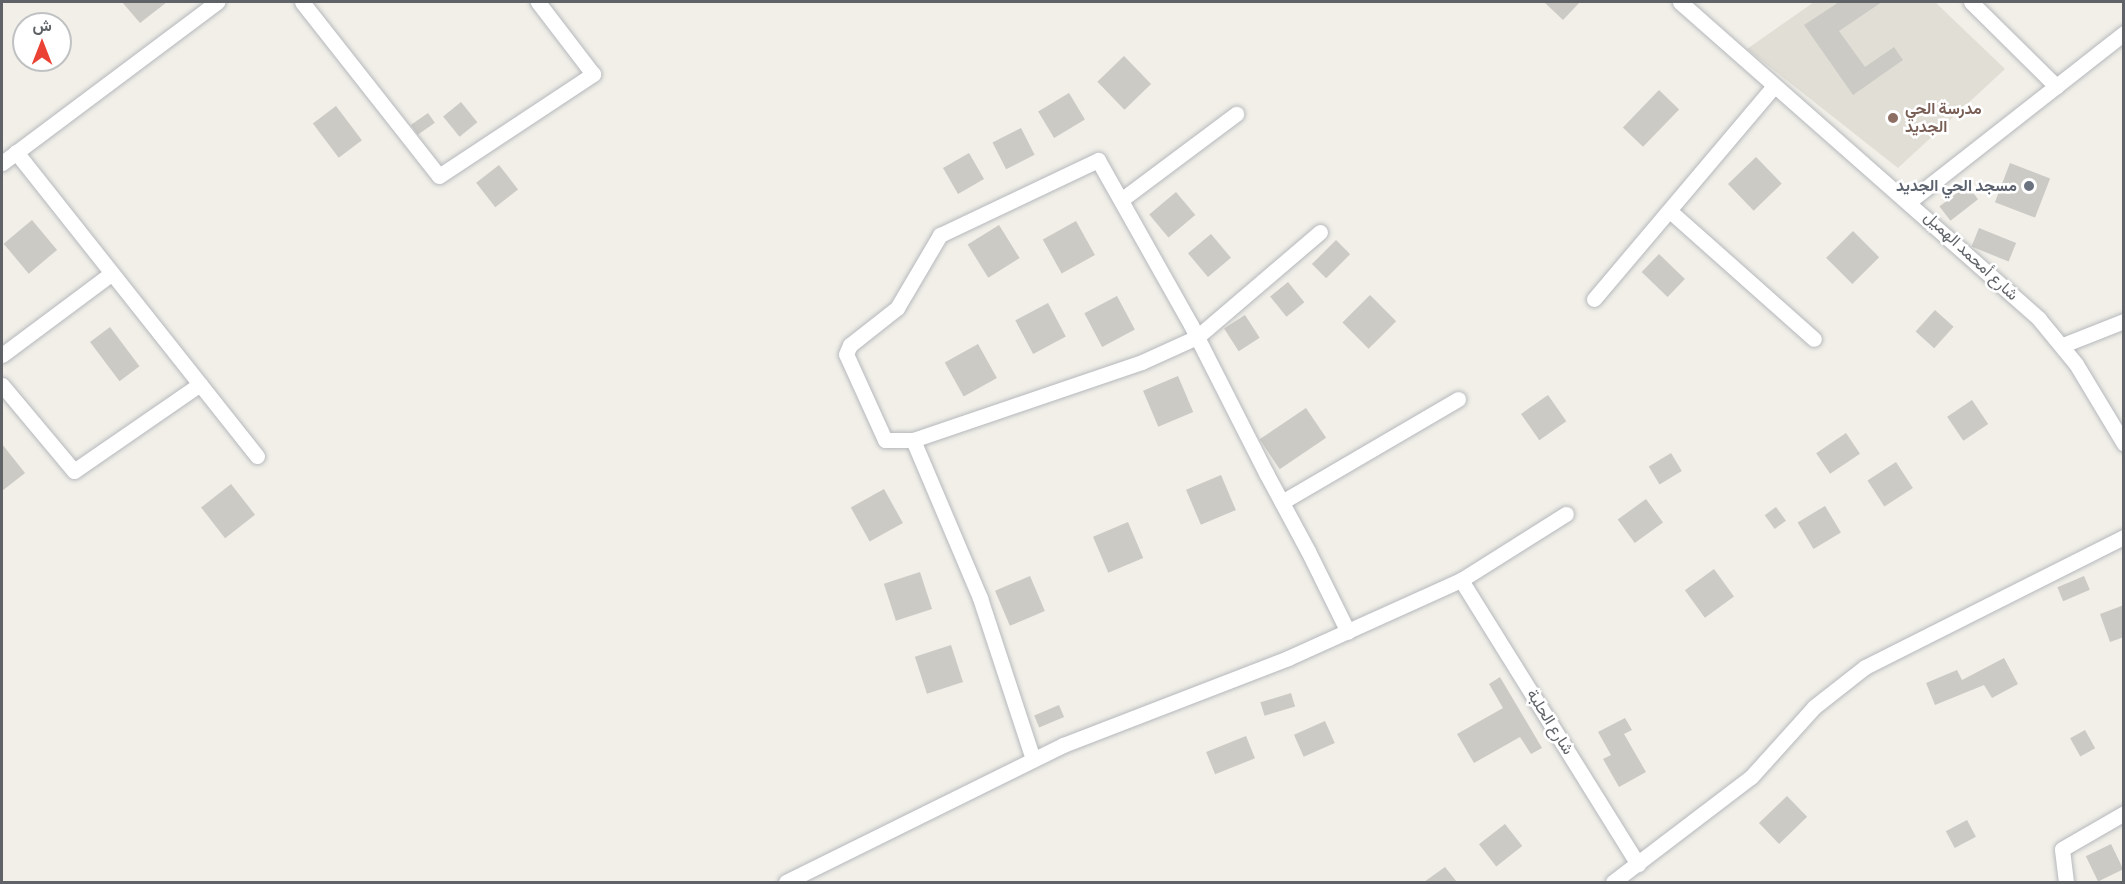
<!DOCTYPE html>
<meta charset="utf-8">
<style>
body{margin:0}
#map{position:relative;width:2125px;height:884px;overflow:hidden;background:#f1efe8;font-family:"Source Sans 3",Vazirmatn,sans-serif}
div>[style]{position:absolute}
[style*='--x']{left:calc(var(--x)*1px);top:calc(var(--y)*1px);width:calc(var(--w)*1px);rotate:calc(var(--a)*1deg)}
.education>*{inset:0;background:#e1ded6}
.building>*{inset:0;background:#cccac5;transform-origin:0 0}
.roads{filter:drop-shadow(0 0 2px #b5b8bc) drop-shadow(0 0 2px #b5b8bc)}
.street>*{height:15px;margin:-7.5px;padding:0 7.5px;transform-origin:7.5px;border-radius:7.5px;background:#fff}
.dots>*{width:16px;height:16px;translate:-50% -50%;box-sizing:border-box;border:3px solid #fff;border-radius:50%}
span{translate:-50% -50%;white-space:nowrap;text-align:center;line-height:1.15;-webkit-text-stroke:5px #fff;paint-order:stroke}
.education-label{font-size:16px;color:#785e54;font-weight:700}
.left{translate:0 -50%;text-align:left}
.worship-label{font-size:16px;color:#5b616d;font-weight:700}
.right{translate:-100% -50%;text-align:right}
.street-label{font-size:16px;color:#5f6368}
.frame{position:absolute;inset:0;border:3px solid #5f6368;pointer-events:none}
.north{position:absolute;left:12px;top:12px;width:60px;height:60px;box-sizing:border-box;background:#fff;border:2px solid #bfc1c3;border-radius:50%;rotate:0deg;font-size:16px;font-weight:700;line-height:24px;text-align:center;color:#5f6368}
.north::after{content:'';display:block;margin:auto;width:21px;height:27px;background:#ea4335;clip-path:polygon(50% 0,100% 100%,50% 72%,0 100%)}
</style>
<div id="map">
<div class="education">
<i style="clip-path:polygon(1814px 2px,1935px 2px,2005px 69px,1898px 168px,1747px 49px)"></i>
</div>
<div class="building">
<i style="clip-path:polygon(122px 2px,167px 2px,140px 23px)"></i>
<i style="clip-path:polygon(1544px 2px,1580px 2px,1563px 20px)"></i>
<i style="clip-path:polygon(1839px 2px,1882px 2px,1839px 31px,1865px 67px,1894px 47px,1903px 60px,1853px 95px,1804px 25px)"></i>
<i style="left:1124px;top:56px;width:39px;height:37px;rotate:46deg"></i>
<i style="left:1659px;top:90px;width:28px;height:52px;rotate:44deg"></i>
<i style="left:1069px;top:93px;width:31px;height:36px;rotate:59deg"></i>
<i style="left:461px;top:102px;width:26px;height:23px;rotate:51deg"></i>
<i style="left:336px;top:106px;width:43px;height:29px;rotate:53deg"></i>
<i style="left:428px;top:113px;width:12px;height:21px;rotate:55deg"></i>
<i style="left:1021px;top:128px;width:30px;height:32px;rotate:63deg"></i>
<i style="left:969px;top:153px;width:30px;height:30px;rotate:60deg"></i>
<i style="left:1756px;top:157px;width:37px;height:39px;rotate:46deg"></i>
<i style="left:2010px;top:163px;width:43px;height:42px;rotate:21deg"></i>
<i style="left:499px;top:165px;width:31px;height:29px;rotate:52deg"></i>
<i style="left:1967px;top:185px;width:18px;height:35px;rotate:52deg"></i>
<i style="left:1176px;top:192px;width:30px;height:35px;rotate:50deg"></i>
<i style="left:32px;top:220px;width:39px;height:37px;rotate:50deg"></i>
<i style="left:1076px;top:221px;width:39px;height:38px;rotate:61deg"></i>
<i style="left:999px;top:225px;width:39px;height:37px;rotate:58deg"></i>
<i style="left:1979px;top:228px;width:40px;height:20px;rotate:22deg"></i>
<i style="left:1853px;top:231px;width:37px;height:38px;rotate:45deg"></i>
<i style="left:1211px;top:234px;width:31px;height:30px;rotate:50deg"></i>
<i style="left:1336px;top:240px;width:20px;height:34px;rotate:45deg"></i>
<i style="left:1659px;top:254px;width:36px;height:25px;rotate:44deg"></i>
<i style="left:1288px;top:282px;width:26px;height:23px;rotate:51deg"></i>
<i style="left:1370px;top:295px;width:37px;height:39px;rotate:45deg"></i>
<i style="left:1117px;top:296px;width:38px;height:37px;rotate:62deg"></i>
<i style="left:1048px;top:303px;width:38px;height:37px;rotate:62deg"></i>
<i style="left:1935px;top:310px;width:25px;height:29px;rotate:42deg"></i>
<i style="left:1245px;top:315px;width:27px;height:25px;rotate:57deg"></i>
<i style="left:110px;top:327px;width:49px;height:25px;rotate:53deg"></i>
<i style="left:978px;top:344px;width:39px;height:38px;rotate:61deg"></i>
<i style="left:1178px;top:376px;width:39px;height:38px;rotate:67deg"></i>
<i style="left:1548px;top:395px;width:32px;height:33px;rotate:55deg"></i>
<i style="left:1972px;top:400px;width:29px;height:30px;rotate:56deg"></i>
<i style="left:1306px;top:408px;width:36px;height:56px;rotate:56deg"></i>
<i style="left:1846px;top:433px;width:25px;height:36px;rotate:56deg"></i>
<i style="clip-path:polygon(2px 444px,25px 473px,2px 491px)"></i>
<i style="left:1671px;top:453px;width:21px;height:26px;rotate:59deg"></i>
<i style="left:1896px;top:462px;width:31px;height:34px;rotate:57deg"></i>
<i style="left:1221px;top:475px;width:38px;height:38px;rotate:67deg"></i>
<i style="left:231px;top:484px;width:39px;height:38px;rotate:52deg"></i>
<i style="left:884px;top:489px;width:39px;height:38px;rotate:61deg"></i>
<i style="left:1646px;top:499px;width:29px;height:35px;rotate:54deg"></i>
<i style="left:1825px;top:506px;width:31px;height:32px;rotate:59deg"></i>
<i style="left:1776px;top:507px;width:17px;height:14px;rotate:54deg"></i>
<i style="left:1128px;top:522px;width:39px;height:38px;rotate:67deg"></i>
<i style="left:1714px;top:569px;width:34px;height:36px;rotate:54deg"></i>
<i style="left:920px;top:572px;width:39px;height:38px;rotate:72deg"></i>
<i style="left:1030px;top:576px;width:38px;height:38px;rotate:67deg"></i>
<i style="left:2084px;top:576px;width:15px;height:29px;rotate:67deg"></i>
<i style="clip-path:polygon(2124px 605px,2124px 637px,2110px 642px,2100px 614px)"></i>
<i style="left:951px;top:645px;width:39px;height:38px;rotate:72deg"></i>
<i style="clip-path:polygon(2004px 658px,2018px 684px,1992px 698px,1984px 685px,1935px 705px,1926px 683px,1957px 670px,1962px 680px)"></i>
<i style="clip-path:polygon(1500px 677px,1542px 748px,1531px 754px,1520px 737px,1474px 763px,1457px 734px,1503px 708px,1489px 684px)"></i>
<i style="left:1291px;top:693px;width:14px;height:32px;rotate:73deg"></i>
<i style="left:1059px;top:705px;width:13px;height:27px;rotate:67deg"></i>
<i style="clip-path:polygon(1625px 718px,1632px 730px,1624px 734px,1646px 772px,1619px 787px,1603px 759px,1611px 755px,1598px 732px)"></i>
<i style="left:1325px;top:721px;width:24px;height:34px;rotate:66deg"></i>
<i style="left:2085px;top:730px;width:21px;height:17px;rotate:61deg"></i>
<i style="left:1246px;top:736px;width:24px;height:43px;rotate:68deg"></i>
<i style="left:1787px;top:796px;width:29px;height:39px;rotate:46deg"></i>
<i style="left:1967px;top:820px;width:19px;height:24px;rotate:62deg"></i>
<i style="left:1505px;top:824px;width:28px;height:33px;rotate:52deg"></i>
<i style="left:2111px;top:844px;width:28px;height:28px;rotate:64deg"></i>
<i style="clip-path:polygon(1445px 867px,1457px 882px,1424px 882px)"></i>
</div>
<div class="roads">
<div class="street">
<i style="--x:302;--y:2;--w:221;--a:51.8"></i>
<i style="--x:439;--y:176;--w:185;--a:-33.5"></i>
<i style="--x:593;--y:74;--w:91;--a:-127.4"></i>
<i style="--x:1680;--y:2;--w:479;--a:41.4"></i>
<i style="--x:2039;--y:319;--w:58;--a:50.6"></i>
<i style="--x:2076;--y:364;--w:93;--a:59"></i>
<i style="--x:1971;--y:2;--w:120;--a:44.7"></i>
<i style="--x:16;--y:152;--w:388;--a:51.6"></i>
<i style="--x:2;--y:163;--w:269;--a:-36.8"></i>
<i style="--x:1121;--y:200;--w:144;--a:-36.8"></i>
<i style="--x:1911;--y:200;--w:271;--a:-38.1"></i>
<i style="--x:1671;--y:212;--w:191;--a:41.6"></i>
<i style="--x:1320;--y:232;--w:162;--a:139.5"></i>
<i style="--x:1197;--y:337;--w:60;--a:155.6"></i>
<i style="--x:1142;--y:362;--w:242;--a:161.2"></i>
<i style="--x:913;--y:440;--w:28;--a:180"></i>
<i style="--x:885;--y:440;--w:94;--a:-114.4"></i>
<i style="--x:846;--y:354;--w:10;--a:-66"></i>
<i style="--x:850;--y:345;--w:60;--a:-38.2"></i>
<i style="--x:897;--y:308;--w:85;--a:-59.5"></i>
<i style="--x:940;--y:235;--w:175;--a:-25.4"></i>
<i style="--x:1098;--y:160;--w:189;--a:60.6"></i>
<i style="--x:1191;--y:325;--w:13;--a:63"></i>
<i style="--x:1197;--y:337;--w:153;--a:63.1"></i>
<i style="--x:1266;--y:473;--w:89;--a:61.7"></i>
<i style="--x:1308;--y:551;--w:90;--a:63.7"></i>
<i style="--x:1594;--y:299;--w:279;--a:-49.8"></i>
<i style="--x:2063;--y:345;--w:66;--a:-21.5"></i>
<i style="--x:2;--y:355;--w:137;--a:-36.7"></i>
<i style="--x:2;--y:385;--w:112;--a:50.1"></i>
<i style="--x:74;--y:471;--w:153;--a:-34.6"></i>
<i style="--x:913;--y:440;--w:172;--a:67"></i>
<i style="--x:980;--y:598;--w:169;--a:71.8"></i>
<i style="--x:1282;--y:502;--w:204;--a:-30.3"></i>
<i style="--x:1461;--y:580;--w:335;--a:58.1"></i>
<i style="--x:786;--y:882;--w:309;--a:-26.3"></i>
<i style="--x:1063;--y:745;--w:241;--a:-21.1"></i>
<i style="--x:1288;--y:658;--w:190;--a:-24.3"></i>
<i style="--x:1461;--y:580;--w:124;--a:-32.2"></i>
<i style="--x:1613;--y:882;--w:173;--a:-37.3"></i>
<i style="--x:1751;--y:777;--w:94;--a:-48"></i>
<i style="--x:1814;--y:707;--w:65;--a:-38.1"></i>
<i style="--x:1865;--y:667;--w:290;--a:-26.7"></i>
<i style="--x:2066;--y:882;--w:33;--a:-97"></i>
<i style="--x:2062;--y:849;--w:72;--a:-30.1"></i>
</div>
</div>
<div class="dots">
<i style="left:1893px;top:118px;background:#8d6e63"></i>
<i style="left:2029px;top:186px;background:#6b7280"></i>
</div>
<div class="education-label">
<span class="left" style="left:1905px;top:118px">مدرسة الحي<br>الجديد</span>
</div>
<div class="worship-label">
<span class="right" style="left:2017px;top:186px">مسجد الحي الجديد</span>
</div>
<div class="street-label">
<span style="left:1971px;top:256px;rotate:43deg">شارع أمحمد الهميل</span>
<span style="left:1550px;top:722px;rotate:58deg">شارع الحلبة</span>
</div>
<div class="frame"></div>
<div class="north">ش</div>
</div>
